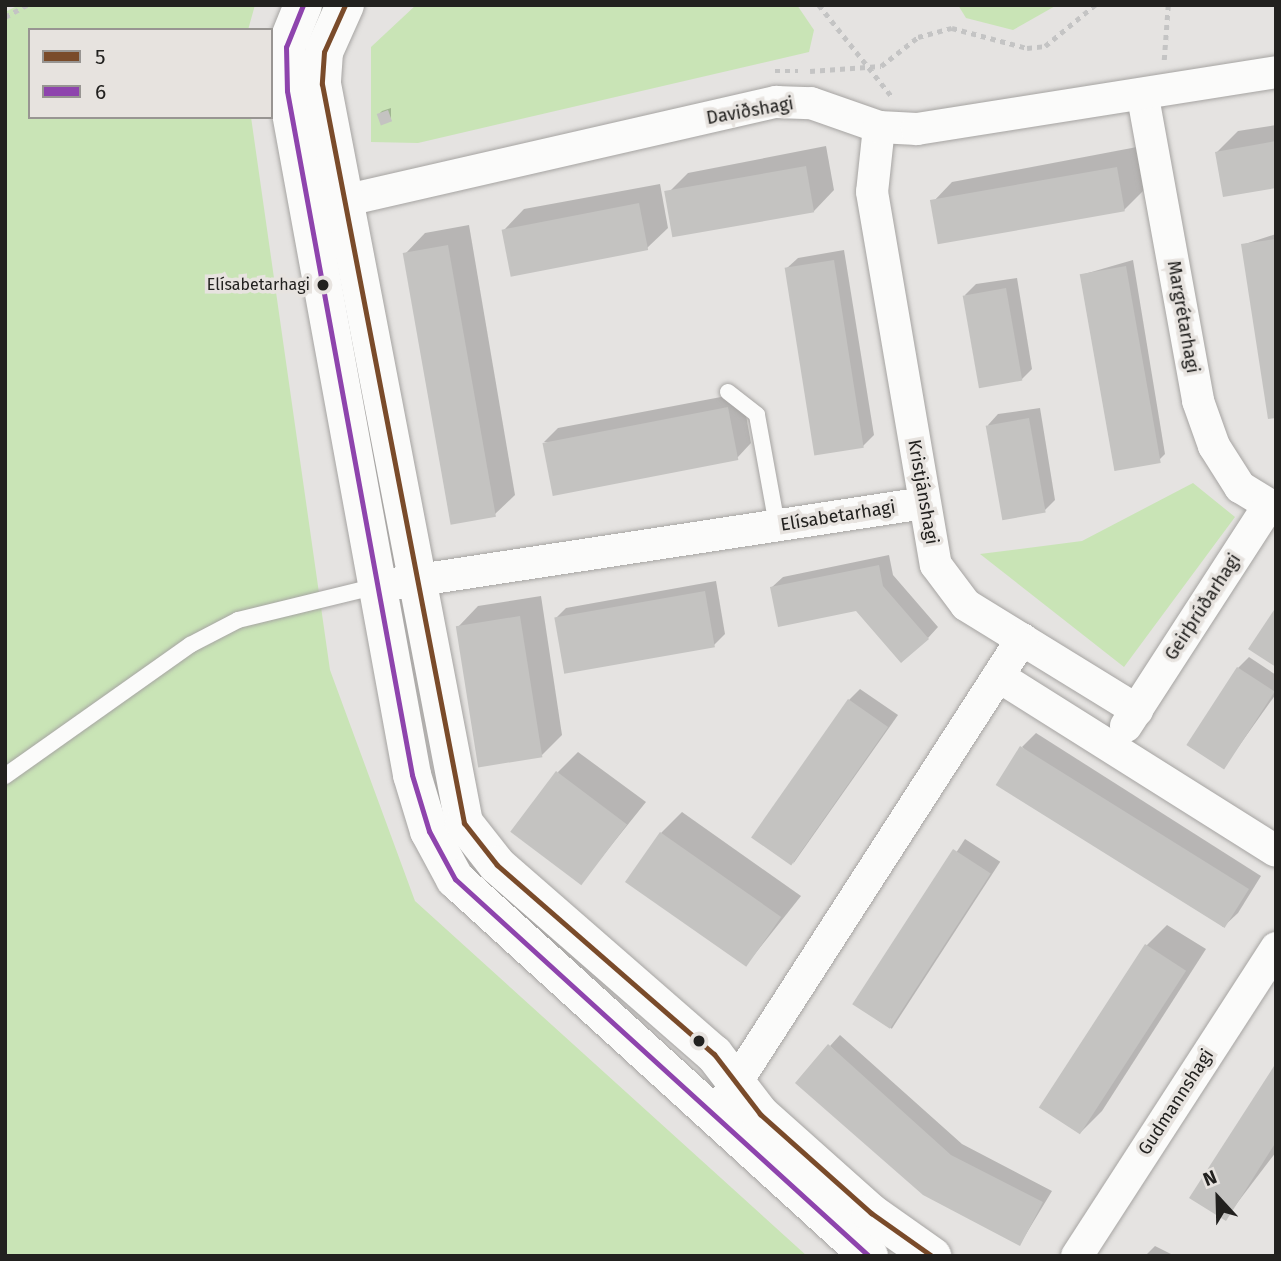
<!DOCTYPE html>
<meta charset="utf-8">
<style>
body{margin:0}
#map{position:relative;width:1281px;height:1261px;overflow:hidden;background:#e5e3e1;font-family:"Fira Sans",sans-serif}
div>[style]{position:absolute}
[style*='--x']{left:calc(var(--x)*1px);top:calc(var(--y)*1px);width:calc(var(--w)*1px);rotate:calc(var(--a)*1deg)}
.green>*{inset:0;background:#c9e4b6}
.shadow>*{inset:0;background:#0003;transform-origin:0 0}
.building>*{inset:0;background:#c4c3c1;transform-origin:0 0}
.path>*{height:4.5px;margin-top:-2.25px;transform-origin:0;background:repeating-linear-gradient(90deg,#c4c4c4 0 5px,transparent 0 10px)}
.roads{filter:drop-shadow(0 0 2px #a6a4a2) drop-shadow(0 0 2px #a6a4a2)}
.service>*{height:16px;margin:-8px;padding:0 8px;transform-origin:8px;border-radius:8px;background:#fbfbfa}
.minor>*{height:32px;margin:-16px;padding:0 16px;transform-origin:16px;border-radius:16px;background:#fbfbfa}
.tertiary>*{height:38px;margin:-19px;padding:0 19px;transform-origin:19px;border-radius:19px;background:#fbfbfa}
.bus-1>*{height:5px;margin:-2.5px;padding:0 2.5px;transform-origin:2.5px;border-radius:2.5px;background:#7a4b2a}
.bus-2>*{height:5px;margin:-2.5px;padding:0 2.5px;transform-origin:2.5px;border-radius:2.5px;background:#8e44ad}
.dots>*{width:19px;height:19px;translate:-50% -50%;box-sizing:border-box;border:4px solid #e7e3df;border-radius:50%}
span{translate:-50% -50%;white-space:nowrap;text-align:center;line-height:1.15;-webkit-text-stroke:7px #e7e3df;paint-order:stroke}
.bus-label{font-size:16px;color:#22211f}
.right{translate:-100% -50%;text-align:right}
.street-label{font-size:18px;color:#22211f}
.frame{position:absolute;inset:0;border:7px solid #22211f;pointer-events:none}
.legend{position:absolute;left:28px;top:28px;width:245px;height:91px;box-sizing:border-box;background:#e7e3df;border:2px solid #989592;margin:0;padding:9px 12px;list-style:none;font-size:21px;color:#22211f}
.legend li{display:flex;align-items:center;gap:14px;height:35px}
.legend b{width:35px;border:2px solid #989592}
.north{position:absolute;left:1183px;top:1163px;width:70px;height:70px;-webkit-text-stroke:5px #e7e3df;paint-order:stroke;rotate:338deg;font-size:19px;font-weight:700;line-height:28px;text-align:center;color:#22211f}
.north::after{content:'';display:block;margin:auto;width:24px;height:32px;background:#22211f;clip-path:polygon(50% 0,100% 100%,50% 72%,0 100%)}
</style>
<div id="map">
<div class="green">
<i style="clip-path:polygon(19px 5px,255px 5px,248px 30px,30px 30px,30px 117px,251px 117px,330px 670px,415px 901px,807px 1256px,5px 1256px,5px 12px)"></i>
<i style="clip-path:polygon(416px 5px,797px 5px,814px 30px,809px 52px,418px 143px,371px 142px,371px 47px)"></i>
<i style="clip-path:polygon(958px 5px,1057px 5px,1013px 30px,966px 18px)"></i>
<i style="clip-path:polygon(1193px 483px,1235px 517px,1124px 667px,980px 554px,1082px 541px)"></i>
</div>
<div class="shadow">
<i style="clip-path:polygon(391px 108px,391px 120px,379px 114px,382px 111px)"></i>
<i style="clip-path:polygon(1276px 125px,1276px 186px,1217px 152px,1238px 131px)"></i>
<i style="clip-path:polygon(826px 146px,834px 190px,814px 211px,667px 194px,688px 173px)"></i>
<i style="clip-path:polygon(1137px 147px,1145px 189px,1124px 210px,932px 203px,952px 182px)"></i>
<i style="clip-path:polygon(660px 184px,668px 228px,647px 248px,504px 230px,524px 209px)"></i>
<i style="clip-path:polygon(469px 225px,515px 495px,494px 515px,405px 254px,425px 233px)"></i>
<i style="clip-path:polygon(1276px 234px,1276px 416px,1242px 245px)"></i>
<i style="clip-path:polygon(844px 250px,874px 435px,863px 446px,787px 268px,798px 258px)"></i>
<i style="clip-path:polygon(1133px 260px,1165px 454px,1158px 461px,1081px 275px)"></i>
<i style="clip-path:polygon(1017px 278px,1032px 369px,1021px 380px,965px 295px,976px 284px)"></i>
<i style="clip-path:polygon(742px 393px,751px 443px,737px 458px,544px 442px,558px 428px)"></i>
<i style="clip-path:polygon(1040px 408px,1055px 500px,1044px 511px,988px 425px,998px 414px)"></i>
<i style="clip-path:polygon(889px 555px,893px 575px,938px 627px,928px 638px,857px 609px,772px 587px,783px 577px)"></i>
<i style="clip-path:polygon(716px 581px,725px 634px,714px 645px,555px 619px,566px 608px)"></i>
<i style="clip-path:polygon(541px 596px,562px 735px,541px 756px,458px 627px,478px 606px)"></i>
<i style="clip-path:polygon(1249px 657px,1276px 675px,1276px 694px,1224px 767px,1238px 668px)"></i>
<i style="clip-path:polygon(860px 689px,898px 715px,793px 864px,849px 700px)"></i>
<i style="clip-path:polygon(1036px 733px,1261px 876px,1238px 913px,1223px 927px,1022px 747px)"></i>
<i style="clip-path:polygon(578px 752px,646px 802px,581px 883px,558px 772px)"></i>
<i style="clip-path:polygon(682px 812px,801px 896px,746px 965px,661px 833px)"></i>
<i style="left:965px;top:839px;width:42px;height:199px;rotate:33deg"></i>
<i style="clip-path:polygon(1167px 925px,1206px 949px,1102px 1111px,1081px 1132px,1146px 946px)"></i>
<i style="clip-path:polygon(840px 1035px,962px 1144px,1052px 1191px,1020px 1244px,830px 1046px)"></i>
<i style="clip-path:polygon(1276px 1066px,1276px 1152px,1225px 1219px)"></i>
<i style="clip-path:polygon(1155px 1246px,1175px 1256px,1145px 1256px)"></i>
</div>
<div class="building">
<i style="left:388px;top:110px;width:12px;height:12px;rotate:70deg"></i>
<i style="clip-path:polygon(1276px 141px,1276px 188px,1223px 197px,1215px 152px)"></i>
<i style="left:806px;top:166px;width:47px;height:144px;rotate:80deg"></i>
<i style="left:1117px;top:167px;width:45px;height:190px;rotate:80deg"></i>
<i style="left:639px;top:203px;width:48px;height:140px;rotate:79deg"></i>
<i style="clip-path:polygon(1276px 239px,1276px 418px,1268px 419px,1241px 244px)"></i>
<i style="left:448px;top:245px;width:276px;height:46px;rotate:80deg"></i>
<i style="left:834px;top:260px;width:190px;height:50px;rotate:81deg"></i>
<i style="left:1126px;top:266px;width:200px;height:47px;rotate:80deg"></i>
<i style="left:1006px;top:288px;width:94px;height:44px;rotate:80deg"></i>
<i style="left:728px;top:407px;width:54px;height:189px;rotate:79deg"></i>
<i style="left:1029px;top:418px;width:96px;height:44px;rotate:80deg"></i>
<i style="clip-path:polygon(879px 565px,883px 586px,929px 639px,901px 663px,856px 611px,778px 627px,770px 587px)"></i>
<i style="left:705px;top:591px;width:57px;height:153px;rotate:80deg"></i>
<i style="clip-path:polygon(1276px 607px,1276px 667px,1248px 649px)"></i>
<i style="left:520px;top:616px;width:143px;height:65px;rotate:81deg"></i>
<i style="left:1237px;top:667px;width:45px;height:93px;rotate:33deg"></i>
<i style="left:848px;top:699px;width:49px;height:169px;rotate:35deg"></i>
<i style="left:1020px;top:746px;width:270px;height:46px;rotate:32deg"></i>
<i style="left:556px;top:771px;width:89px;height:76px;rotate:37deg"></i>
<i style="left:660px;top:832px;width:148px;height:61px;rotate:35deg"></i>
<i style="left:953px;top:849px;width:45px;height:185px;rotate:33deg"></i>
<i style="left:1145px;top:944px;width:49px;height:195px;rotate:33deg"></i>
<i style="clip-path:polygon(828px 1044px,951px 1155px,1043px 1202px,1020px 1246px,923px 1195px,795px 1083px)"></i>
<i style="clip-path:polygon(1276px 1063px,1276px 1142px,1226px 1221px,1189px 1198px)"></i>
</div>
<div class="path">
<i style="--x:819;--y:5;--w:119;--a:51.5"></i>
<i style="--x:5;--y:17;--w:25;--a:-29"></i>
<i style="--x:1164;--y:60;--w:55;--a:-85.8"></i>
<i style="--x:775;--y:71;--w:23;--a:0"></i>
<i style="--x:810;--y:71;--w:71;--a:-4"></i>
<i style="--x:881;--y:66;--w:47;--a:-38.1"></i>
<i style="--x:918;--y:37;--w:35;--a:-15"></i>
<i style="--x:952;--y:28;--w:78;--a:14.9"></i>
<i style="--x:1027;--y:48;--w:18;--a:-6"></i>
<i style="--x:1045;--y:46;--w:65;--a:-39.4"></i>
</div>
<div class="roads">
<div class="service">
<i style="--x:728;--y:392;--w:37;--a:38"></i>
<i style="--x:757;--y:415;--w:112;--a:79.7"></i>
<i style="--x:5;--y:776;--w:227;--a:-35.3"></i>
<i style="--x:190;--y:645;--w:54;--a:-27.5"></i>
<i style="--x:238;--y:620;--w:144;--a:-13.7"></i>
</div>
<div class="minor">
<i style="--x:1143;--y:97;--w:309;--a:79.7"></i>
<i style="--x:1198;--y:401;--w:48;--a:70.4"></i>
<i style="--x:1214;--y:446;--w:49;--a:57.6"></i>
<i style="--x:1240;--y:487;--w:42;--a:31.4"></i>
<i style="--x:879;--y:127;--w:65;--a:96.1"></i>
<i style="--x:872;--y:192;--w:378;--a:80.3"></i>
<i style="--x:936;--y:565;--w:50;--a:53.1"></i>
<i style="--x:966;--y:605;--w:201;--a:31.6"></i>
<i style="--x:321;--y:206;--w:467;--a:-12.9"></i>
<i style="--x:776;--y:102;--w:35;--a:2"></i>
<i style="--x:811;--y:103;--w:72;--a:19.4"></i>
<i style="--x:879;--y:127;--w:38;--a:3"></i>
<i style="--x:917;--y:129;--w:363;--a:-9"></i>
<i style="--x:393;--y:584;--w:537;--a:-8.67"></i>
<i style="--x:998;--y:676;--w:328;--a:32.2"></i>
<i style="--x:1126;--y:726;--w:263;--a:-57.1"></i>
<i style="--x:723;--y:1103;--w:552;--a:-57.2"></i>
<i style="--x:1077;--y:1256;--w:367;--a:-57.1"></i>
</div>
<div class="tertiary">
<i style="--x:303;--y:5;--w:45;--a:112"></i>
<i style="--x:286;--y:47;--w:44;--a:88.7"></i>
<i style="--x:287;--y:91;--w:695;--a:79.64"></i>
<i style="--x:412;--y:775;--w:59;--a:73.1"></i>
<i style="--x:429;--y:831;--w:55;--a:61.6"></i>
<i style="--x:455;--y:879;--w:560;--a:42.32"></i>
<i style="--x:345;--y:5;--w:51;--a:114.1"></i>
<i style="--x:324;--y:52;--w:32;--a:94"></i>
<i style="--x:322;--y:84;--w:753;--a:79.12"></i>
<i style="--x:464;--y:823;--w:53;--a:51.8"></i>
<i style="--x:497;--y:865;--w:288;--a:41.1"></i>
<i style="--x:714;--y:1054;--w:76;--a:52.5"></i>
<i style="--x:760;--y:1114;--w:149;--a:41.7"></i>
<i style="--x:871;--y:1213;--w:75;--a:35.2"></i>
</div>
</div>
<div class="bus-1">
<i style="--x:345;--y:5;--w:51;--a:114.1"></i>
<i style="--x:324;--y:52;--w:32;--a:94"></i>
<i style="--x:322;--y:84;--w:753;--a:79.12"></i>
<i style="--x:464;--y:823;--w:53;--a:51.8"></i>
<i style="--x:497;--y:865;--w:288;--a:41.1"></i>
<i style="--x:714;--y:1054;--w:76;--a:52.5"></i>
<i style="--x:760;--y:1114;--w:149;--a:41.7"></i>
<i style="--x:871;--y:1213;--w:75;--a:35.2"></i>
</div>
<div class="bus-2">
<i style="--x:303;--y:5;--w:45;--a:112"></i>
<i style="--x:286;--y:47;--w:44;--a:88.7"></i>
<i style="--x:287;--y:91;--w:695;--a:79.64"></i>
<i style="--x:412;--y:775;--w:59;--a:73.1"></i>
<i style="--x:429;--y:831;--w:55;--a:61.6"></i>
<i style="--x:455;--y:879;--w:560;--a:42.32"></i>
</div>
<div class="dots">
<i style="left:323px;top:285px;background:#22211f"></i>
<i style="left:699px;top:1041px;background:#22211f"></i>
</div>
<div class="bus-label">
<span class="right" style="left:310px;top:285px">Elísabetarhagi</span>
</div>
<div class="street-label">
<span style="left:750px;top:111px;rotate:-10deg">Daviðshagi</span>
<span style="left:1183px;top:317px;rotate:80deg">Margrétarhagi</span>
<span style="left:923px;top:492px;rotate:80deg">Kristjánshagi</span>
<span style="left:838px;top:516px;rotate:-9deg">Elísabetarhagi</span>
<span style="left:1203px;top:607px;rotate:-57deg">Geirþrúðarhagi</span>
<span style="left:1176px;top:1102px;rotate:-57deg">Gudmannshagi</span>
</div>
<div class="frame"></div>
<ul class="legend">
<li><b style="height:9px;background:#7a4b2a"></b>5</li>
<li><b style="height:9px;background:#8e44ad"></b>6</li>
</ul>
<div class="north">N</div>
</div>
